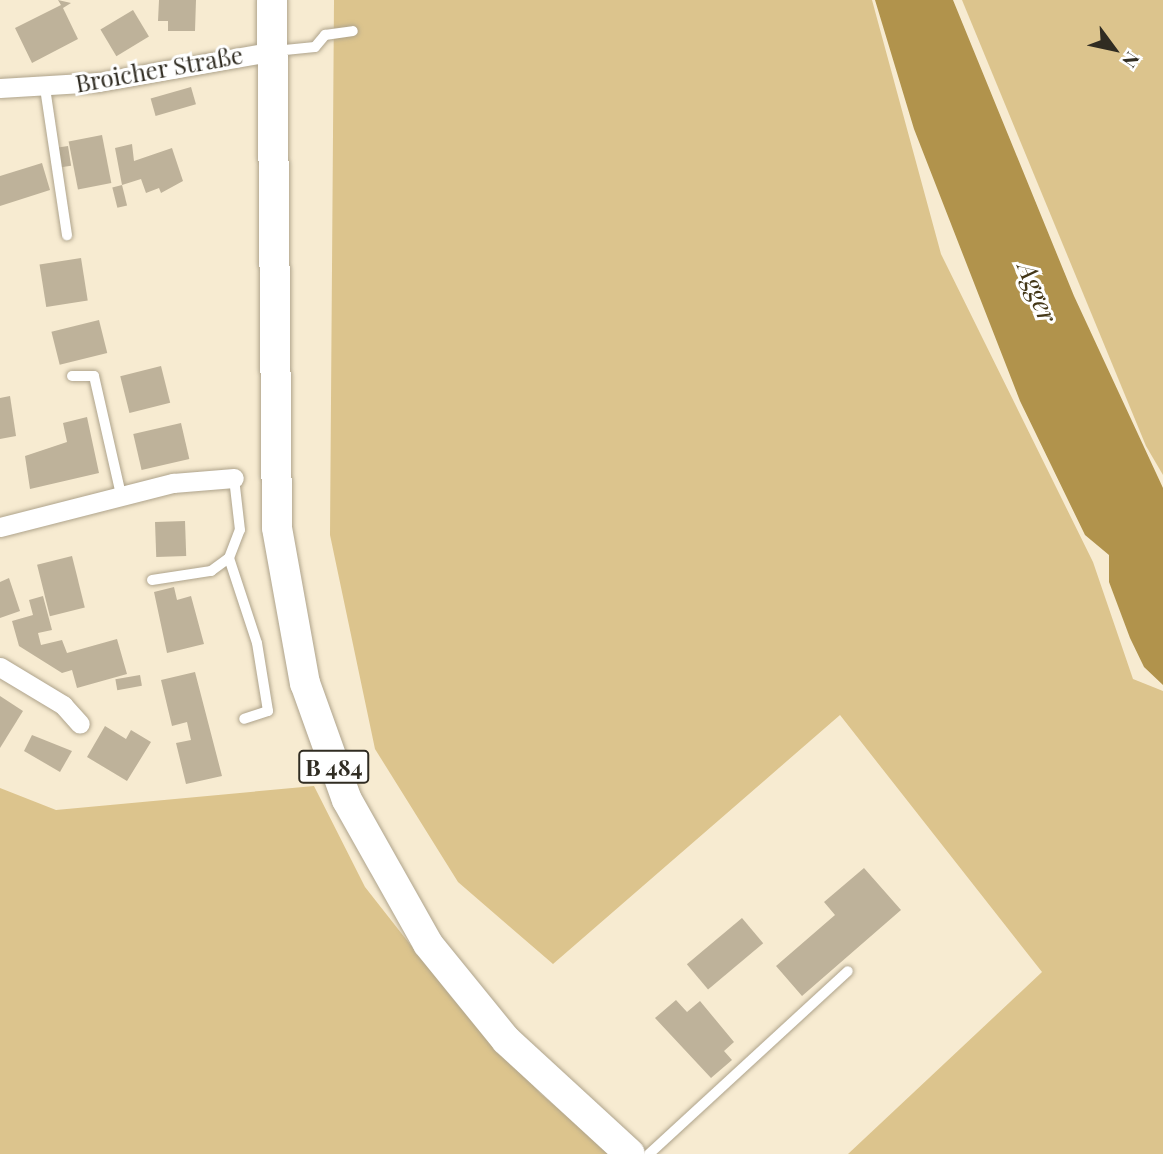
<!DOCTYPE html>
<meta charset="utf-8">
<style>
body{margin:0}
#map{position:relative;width:1163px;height:1154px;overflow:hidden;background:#f7ebd1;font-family:"Playfair Display",serif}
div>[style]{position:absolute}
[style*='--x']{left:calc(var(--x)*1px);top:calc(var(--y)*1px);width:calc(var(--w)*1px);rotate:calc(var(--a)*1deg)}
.green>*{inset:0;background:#dcc48d}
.water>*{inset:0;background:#b1934c}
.building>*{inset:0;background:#beb29a;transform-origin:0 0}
.roads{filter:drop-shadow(0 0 2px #aea38b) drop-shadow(0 0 2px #aea38b)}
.service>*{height:10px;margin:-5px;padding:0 5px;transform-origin:5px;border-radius:5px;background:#fff}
.minor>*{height:19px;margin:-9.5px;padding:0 9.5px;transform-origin:9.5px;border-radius:9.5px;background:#fff}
.primary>*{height:30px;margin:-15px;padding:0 15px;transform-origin:15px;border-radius:15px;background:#fff}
span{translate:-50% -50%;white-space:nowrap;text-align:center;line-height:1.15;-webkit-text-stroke:6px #fff;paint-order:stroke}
.shield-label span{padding:2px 5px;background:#fff;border:2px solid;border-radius:5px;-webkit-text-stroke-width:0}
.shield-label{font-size:23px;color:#302c22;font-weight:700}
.street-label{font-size:24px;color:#302c22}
.water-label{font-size:26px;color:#433616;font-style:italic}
.north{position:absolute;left:1079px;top:14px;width:70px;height:70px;-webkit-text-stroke:5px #fff;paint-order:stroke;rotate:123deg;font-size:19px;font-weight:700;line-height:28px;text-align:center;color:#302c22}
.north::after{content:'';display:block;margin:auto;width:24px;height:32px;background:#302c22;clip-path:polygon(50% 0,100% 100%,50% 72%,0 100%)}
</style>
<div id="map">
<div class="green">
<i style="clip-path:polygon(334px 0,872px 0,941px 254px,1093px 562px,1133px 679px,1163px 691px,1163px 1154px,848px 1154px,1042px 972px,840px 715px,553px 964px,458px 882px,375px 749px,330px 535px)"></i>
<i style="clip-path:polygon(962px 0,1163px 0,1163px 475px,1146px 446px)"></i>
<i style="clip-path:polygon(314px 786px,365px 887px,453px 999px,541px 1094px,611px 1154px,0 1154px,0 788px,56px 810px)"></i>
</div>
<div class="water">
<i style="clip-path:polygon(875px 0,953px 0,1074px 296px,1163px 488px,1163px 685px,1144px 667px,1130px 638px,1109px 582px,1109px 555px,1085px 535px,1020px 401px,914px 129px)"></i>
</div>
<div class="building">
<i style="clip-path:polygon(58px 0,71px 3px,63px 8px,78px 39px,32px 63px,15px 28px,61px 5px)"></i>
<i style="clip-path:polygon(159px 0,196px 0,195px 31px,168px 31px,168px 21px,158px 21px)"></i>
<i style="left:133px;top:10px;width:31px;height:38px;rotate:59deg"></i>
<i style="left:191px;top:87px;width:18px;height:42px;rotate:74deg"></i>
<i style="left:102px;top:135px;width:49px;height:34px;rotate:79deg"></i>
<i style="clip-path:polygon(132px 144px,134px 161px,172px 148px,183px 181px,161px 193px,159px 188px,146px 193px,141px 179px,122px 185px,115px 148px)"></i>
<i style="left:68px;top:146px;width:20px;height:10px;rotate:81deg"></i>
<i style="clip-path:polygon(42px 163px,50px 190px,0 206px,0 176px)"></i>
<i style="left:122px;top:185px;width:21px;height:10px;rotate:76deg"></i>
<i style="left:81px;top:258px;width:43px;height:42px;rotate:81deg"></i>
<i style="left:99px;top:320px;width:34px;height:49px;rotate:76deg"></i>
<i style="left:161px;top:366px;width:38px;height:42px;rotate:76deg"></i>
<i style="clip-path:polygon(10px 396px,16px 436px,0 439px,0 398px)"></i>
<i style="clip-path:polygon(87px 417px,99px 473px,30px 489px,25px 456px,67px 442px,63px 423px)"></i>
<i style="left:181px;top:423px;width:37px;height:49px;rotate:77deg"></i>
<i style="left:185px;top:521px;width:35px;height:30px;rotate:88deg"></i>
<i style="left:72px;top:556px;width:53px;height:36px;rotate:76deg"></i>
<i style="clip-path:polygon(9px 578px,20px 611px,0 618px,0 582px)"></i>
<i style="clip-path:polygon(174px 587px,177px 600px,191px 596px,204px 644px,167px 653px,154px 592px)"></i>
<i style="clip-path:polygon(43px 596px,52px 630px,38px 633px,41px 645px,62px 640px,67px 653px,117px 639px,127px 674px,77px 688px,72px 670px,62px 673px,19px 646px,12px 621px,33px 615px,29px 600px)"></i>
<i style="clip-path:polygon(195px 672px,222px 776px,186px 784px,176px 743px,191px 740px,187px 722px,172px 726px,161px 680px)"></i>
<i style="left:140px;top:675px;width:11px;height:25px;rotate:80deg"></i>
<i style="clip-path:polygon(0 696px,23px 711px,0 748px)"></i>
<i style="clip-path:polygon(105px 726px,126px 739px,131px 730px,151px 742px,127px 781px,87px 757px)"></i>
<i style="clip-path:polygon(32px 735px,72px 751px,60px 772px,24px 751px)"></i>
<i style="clip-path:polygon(864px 868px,901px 910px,802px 996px,776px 966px,835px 915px,824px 902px)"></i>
<i style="left:742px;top:918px;width:33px;height:72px;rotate:50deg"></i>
<i style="clip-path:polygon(676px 1000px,687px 1012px,700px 1001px,734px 1042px,724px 1051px,732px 1060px,711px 1078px,655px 1018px)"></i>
</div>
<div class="roads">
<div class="service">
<i style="--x:275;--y:51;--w:40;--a:-5.7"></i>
<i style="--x:315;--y:47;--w:16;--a:-50"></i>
<i style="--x:325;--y:35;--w:28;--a:-8"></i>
<i style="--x:45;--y:88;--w:149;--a:81.5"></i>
<i style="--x:72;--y:376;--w:22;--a:0"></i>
<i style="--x:94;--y:376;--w:122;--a:77.2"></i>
<i style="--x:229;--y:558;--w:89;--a:71.8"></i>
<i style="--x:257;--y:643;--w:69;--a:80.8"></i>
<i style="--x:268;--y:711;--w:25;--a:162"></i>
<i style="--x:152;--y:580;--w:60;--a:-8.7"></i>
<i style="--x:211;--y:571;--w:22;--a:-36"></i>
<i style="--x:229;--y:558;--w:30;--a:-69"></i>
<i style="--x:240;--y:530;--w:52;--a:-96.6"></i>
<i style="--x:649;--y:1154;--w:270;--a:-42.6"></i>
</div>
<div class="minor">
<i style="--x:0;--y:88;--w:99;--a:-3.5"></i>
<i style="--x:99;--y:82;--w:178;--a:-10"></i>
<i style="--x:0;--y:527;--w:179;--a:-14.3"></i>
<i style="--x:173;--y:483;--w:61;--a:-4.7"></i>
<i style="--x:0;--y:667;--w:74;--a:31.1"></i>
<i style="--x:63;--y:705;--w:25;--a:48"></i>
</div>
<div class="primary">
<i style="--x:272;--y:0;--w:528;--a:89.46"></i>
<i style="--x:277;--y:528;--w:158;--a:79.8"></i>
<i style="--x:305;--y:683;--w:124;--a:70.3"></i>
<i style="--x:347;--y:800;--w:165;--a:60.6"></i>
<i style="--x:428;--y:944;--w:124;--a:50.9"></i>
<i style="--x:506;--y:1040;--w:168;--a:42.6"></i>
</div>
</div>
<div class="shield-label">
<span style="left:334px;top:767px">B 484</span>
</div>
<div class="street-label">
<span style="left:159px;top:69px;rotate:-10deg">Broicher Straße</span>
</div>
<div class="water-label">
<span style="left:1038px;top:292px;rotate:68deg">Agger</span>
</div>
<div class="north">N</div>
</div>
